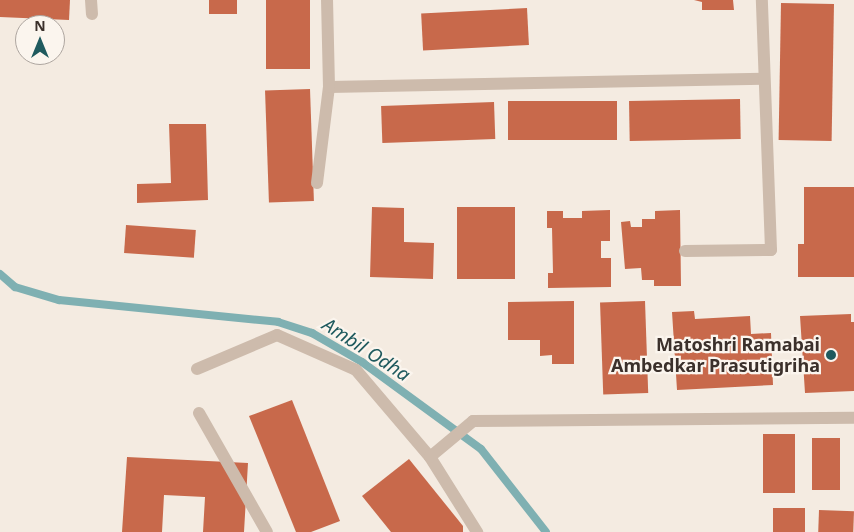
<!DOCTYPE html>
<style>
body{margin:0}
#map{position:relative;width:854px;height:532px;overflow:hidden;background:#f4ebe1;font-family:"Noto Sans",sans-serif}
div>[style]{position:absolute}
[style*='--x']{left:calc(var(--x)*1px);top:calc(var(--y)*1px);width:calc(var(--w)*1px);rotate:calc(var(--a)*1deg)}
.stream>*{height:8px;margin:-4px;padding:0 4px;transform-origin:4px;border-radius:4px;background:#7fb0b2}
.building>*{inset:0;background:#c8694b;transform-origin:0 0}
.lane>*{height:12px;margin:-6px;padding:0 6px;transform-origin:6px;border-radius:6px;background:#cdbbac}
.street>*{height:12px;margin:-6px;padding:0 6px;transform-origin:6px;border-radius:6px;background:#cdbbac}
.dots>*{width:14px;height:14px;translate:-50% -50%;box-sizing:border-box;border:2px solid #fbf5ee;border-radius:50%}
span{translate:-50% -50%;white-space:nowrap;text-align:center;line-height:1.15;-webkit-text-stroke:4.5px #fbf5ee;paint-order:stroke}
.poi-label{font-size:18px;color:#3b302b;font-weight:700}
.right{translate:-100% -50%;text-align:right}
.water-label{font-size:19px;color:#1f5a5e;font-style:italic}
.north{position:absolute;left:15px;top:15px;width:50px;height:50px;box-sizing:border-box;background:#fbf5ee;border:1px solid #aea6a0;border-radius:50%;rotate:0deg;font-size:14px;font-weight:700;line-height:20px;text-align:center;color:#3b302b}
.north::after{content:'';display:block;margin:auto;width:18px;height:22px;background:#1f5a5e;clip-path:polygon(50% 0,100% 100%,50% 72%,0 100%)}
</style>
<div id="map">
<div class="stream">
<i style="--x:0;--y:274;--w:20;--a:41"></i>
<i style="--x:15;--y:287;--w:46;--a:16.5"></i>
<i style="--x:59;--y:300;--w:220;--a:5.7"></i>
<i style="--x:278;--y:322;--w:36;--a:18"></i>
<i style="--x:312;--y:333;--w:58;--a:30.1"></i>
<i style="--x:362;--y:362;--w:147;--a:36.2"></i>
<i style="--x:481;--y:449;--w:105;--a:51.9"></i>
</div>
<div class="building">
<i style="clip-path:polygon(0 0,70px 0,69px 20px,0 17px)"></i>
<i style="left:209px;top:0;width:28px;height:14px"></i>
<i style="left:266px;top:0;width:44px;height:69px"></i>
<i style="clip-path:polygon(694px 0,733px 0,734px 10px,702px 10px,702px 2px)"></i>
<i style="left:781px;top:3px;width:53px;height:137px;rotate:1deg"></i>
<i style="left:527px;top:8px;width:37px;height:106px;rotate:87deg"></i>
<i style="left:310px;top:89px;width:112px;height:45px;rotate:88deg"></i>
<i style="left:740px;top:99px;width:40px;height:111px;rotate:89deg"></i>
<i style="left:617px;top:101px;width:39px;height:109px;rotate:90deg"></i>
<i style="left:494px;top:102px;width:37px;height:113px;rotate:88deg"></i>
<i style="clip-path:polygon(169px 124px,206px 124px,208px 200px,137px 203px,137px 184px,171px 183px)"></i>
<i style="clip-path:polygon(804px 187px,854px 187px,854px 277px,798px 277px,798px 244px,804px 244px)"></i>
<i style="clip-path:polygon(372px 207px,404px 208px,404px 242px,434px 243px,433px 279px,370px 277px)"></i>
<i style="left:457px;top:207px;width:58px;height:72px"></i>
<i style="clip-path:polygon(610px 210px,610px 241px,601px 241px,601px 258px,611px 258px,611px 287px,548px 288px,548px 273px,553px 273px,552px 228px,547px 228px,547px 211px,563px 211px,563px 218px,582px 218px,582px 211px)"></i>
<i style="clip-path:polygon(680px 210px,681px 286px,654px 286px,654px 280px,642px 280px,641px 268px,625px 269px,621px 222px,630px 221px,631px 227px,642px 227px,642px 219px,655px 219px,655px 211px)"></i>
<i style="left:126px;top:225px;width:70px;height:28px;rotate:4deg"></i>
<i style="clip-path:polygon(574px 301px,574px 364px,552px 364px,552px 355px,540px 356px,540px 340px,508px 340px,508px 302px)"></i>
<i style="left:645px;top:301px;width:92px;height:45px;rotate:88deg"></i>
<i style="clip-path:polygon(694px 311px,695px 319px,750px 316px,751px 334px,771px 333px,773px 385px,677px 390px,672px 312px)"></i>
<i style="clip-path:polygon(851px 314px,851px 322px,854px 322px,854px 391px,805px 393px,800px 316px)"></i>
<i style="clip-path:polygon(292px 400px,340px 521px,311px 532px,296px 532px,249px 416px)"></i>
<i style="left:763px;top:434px;width:32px;height:59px"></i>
<i style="left:812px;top:438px;width:28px;height:52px"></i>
<i style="clip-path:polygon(127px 457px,248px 463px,244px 532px,203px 532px,205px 497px,164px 495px,162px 532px,122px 532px)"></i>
<i style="clip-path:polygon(409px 459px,463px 526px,463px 532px,391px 532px,362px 496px)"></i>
<i style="left:773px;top:508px;width:32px;height:24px"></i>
<i style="left:819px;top:510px;width:35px;height:22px;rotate:2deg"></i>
</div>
<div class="lane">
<i style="--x:91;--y:0;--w:14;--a:86"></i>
<i style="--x:197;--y:369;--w:87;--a:-23"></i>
<i style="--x:277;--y:335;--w:86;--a:23.9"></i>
<i style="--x:356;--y:370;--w:114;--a:49.6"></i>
<i style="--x:430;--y:457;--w:89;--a:57.9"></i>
</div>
<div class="street">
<i style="--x:329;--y:87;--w:434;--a:-1.1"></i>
<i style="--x:317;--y:183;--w:97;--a:-82.9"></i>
<i style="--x:329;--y:87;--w:87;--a:-91.3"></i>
<i style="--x:685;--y:251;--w:86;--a:-0.7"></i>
<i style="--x:771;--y:250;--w:250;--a:-92.1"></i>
<i style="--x:199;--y:413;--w:137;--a:60.3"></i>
<i style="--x:430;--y:457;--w:56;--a:-39.9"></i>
<i style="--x:473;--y:421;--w:381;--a:-0.5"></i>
</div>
<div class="dots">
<i style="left:831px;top:355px;background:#1f5a5e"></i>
</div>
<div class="poi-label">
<span class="right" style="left:820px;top:355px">Matoshri Ramabai<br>Ambedkar Prasutigriha</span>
</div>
<div class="water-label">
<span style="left:366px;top:350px;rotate:33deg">Ambil Odha</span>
</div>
<div class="north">N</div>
</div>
